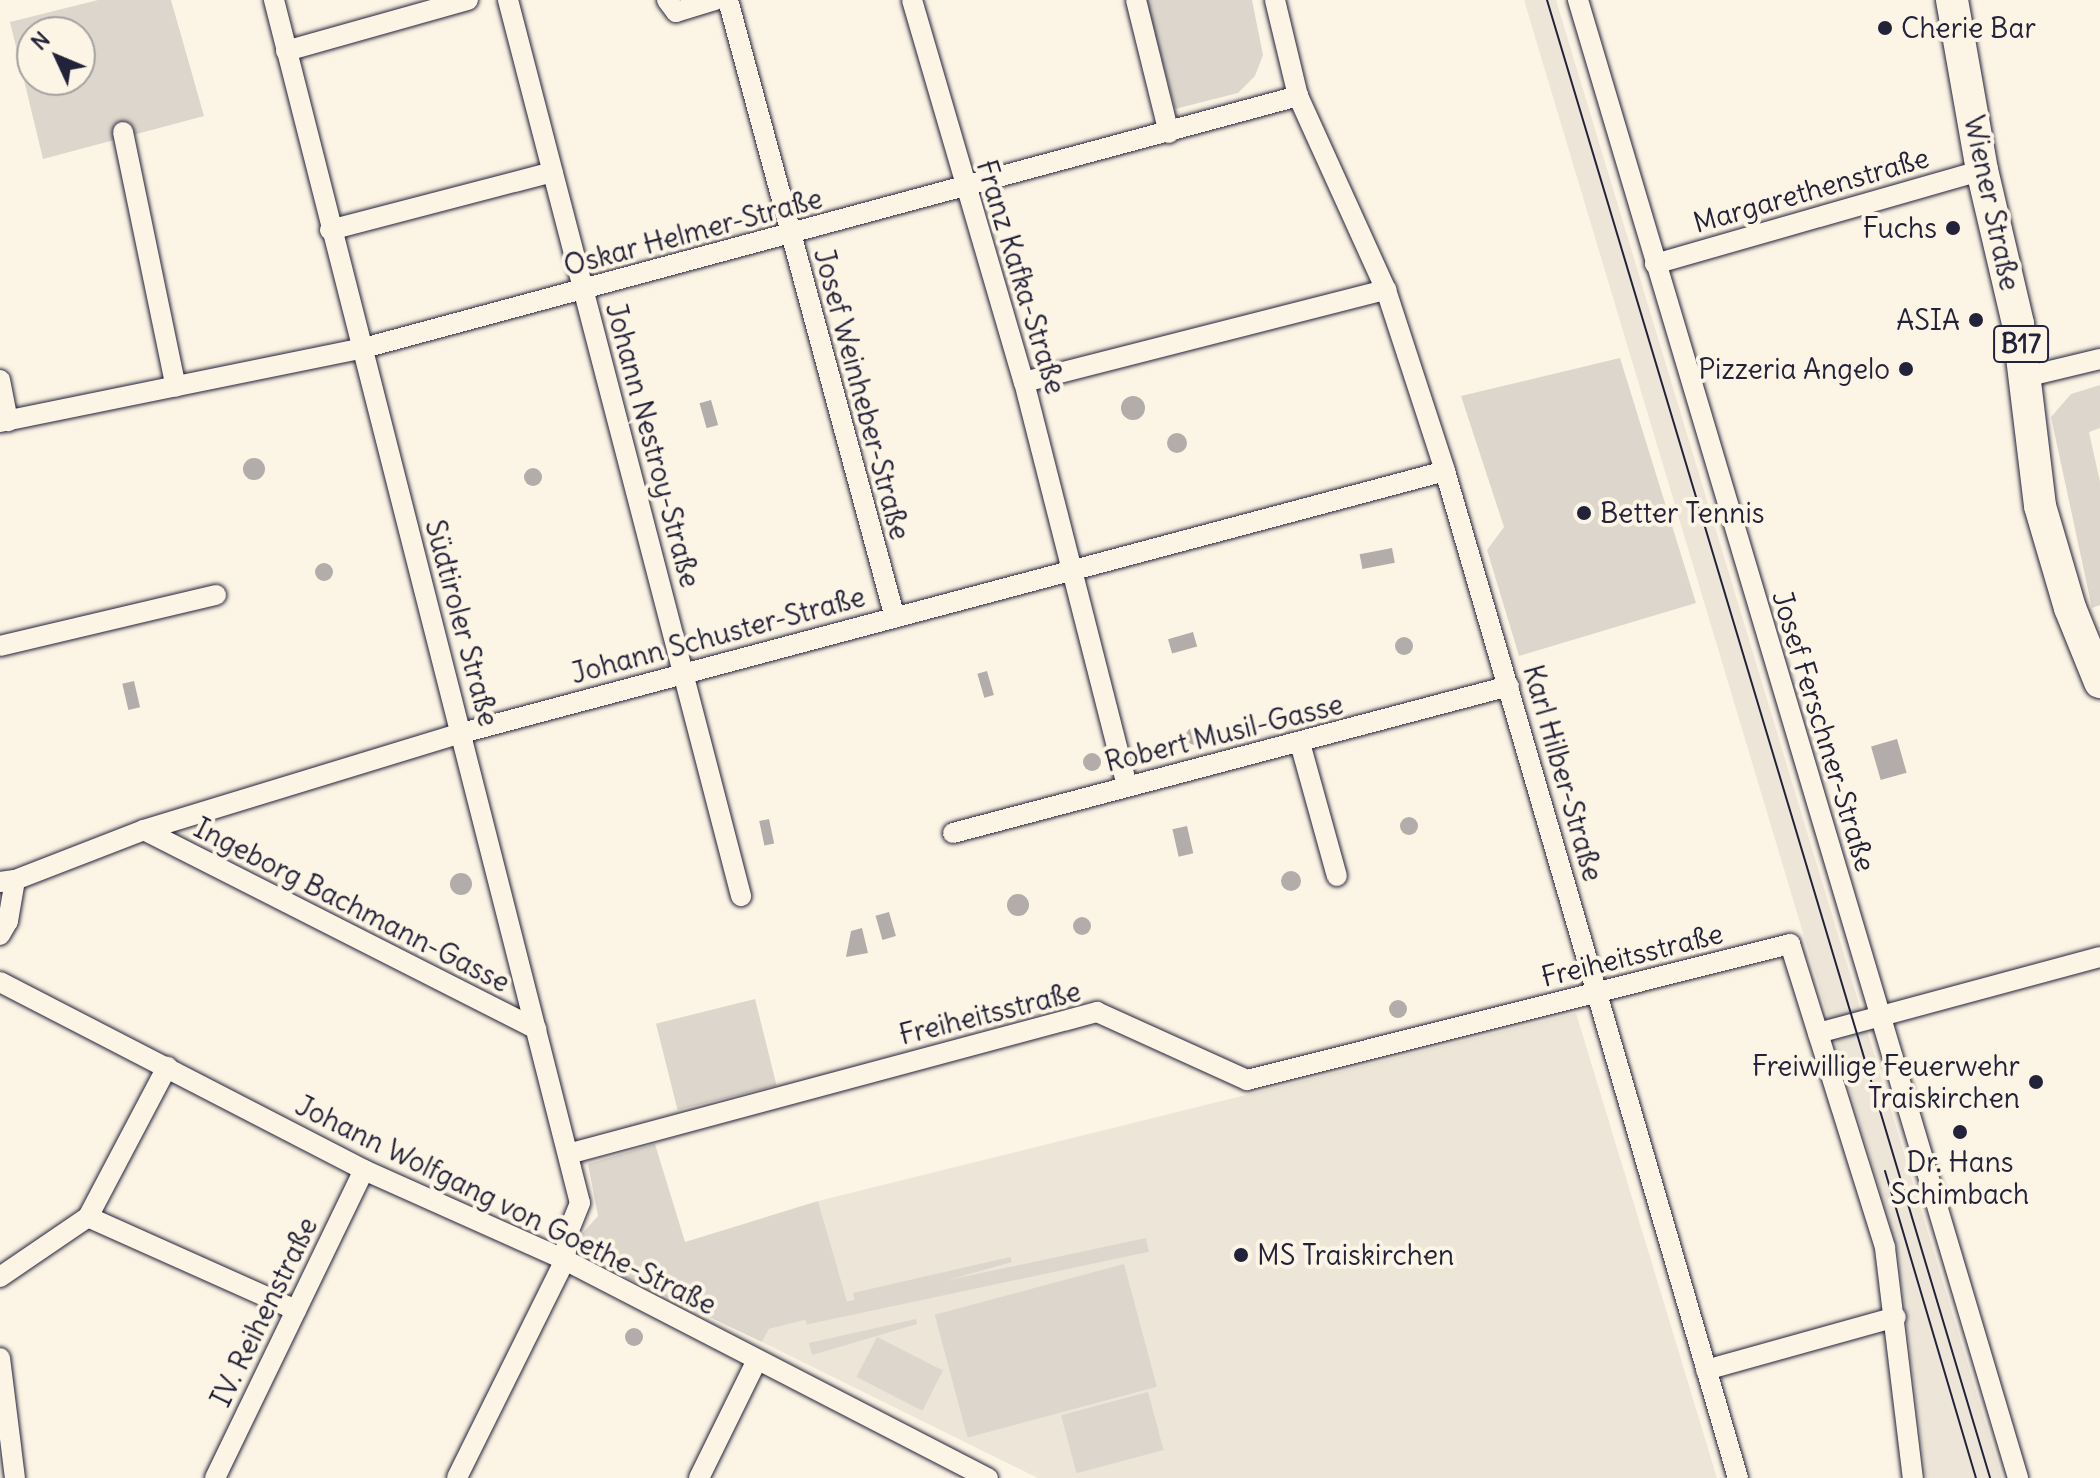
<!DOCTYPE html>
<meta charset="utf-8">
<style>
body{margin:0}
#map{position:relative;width:2100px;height:1478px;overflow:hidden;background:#fcf5e5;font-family:Delius,sans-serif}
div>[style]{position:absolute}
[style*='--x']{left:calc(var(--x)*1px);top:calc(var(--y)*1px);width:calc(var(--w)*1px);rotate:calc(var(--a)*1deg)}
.built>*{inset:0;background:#ece5d8}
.green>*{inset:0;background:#dcd6cc;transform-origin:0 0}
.water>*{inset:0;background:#b2adab;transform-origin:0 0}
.round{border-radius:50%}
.roads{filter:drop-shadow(0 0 2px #22223b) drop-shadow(0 0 2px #22223b)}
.minor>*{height:20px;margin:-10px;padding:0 10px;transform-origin:10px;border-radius:10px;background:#fcf5e5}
.primary>*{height:32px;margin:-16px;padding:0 16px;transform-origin:16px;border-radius:16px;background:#fcf5e5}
.tram>*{height:2px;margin:-1px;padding:0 1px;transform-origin:1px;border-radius:1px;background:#22223b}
.dots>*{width:22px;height:22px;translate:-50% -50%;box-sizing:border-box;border:4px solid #fcf5e5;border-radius:50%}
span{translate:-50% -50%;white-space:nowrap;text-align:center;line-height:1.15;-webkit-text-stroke:8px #fcf5e5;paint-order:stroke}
.shield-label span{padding:2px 6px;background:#fcf5e5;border:2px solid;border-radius:6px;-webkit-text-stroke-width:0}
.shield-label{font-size:26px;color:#22223b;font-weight:700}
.poi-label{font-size:28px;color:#22223b}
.left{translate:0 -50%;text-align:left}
.right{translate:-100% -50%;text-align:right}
.street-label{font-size:28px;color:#22223b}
.north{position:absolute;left:16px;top:16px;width:80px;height:80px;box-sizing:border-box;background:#fcf5e5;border:2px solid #a5a1a1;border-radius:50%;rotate:314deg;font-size:22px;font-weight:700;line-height:32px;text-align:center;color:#22223b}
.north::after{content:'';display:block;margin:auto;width:28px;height:36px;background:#22223b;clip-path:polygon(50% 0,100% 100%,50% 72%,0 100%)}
</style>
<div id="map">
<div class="built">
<i style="clip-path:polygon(1524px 0,1556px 0,2002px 1478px,1926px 1478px,1897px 1247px)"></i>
<i style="clip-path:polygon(1576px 1013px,1717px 1478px,1038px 1478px,762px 1342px,769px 1329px,848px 1309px,818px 1201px)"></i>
</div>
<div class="green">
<i style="clip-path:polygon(evenodd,98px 0,171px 0,204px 116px,43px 159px,10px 22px,98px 0,32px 32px,80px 32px,80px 80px,32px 80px,32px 32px)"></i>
<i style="clip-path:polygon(1146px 0,1252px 0,1263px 55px,1255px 76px,1238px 93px,1175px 109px)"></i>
<i style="clip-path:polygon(1620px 358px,1696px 603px,1519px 656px,1487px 550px,1504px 527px,1461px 396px)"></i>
<i style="clip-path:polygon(2100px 385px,2100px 428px,2089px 432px,2100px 482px,2100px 605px,2092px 608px,2051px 417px,2071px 394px)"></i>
<i style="left:755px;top:999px;width:89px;height:102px;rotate:76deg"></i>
<i style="clip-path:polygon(655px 1144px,685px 1242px,818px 1201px,849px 1309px,769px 1329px,762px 1342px,583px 1257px,578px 1238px,598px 1216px,588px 1164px)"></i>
<i style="left:1146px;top:1238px;width:14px;height:350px;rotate:78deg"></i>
<i style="clip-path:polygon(1010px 1257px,1012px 1262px,856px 1306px,853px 1293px)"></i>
<i style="left:1124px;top:1264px;width:127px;height:196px;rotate:75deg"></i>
<i style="clip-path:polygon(916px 1319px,917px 1324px,812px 1355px,809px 1343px)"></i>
<i style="left:877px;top:1337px;width:74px;height:45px;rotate:27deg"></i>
<i style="left:1148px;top:1392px;width:60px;height:90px;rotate:75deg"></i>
</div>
<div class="water">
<i class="round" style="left:1121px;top:396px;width:24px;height:24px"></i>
<i style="left:711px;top:400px;width:26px;height:12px;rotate:74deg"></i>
<i class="round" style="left:1167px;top:433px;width:20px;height:20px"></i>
<i class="round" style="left:243px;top:458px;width:22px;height:22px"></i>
<i class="round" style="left:524px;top:468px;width:18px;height:18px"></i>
<i style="left:1392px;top:548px;width:15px;height:33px;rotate:79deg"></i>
<i class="round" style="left:315px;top:563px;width:18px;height:18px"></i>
<i style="left:1193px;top:632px;width:15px;height:26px;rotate:74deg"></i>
<i class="round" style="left:1395px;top:637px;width:18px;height:18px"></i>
<i style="left:987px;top:671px;width:25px;height:10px;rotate:74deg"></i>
<i style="left:134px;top:681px;width:27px;height:12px;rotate:77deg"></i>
<i class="round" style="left:1186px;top:727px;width:18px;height:18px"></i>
<i style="left:1897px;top:739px;width:35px;height:27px;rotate:74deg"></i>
<i class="round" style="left:1083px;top:753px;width:18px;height:18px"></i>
<i class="round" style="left:1400px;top:817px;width:18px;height:18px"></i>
<i style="left:769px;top:819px;width:25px;height:10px;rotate:78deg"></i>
<i style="left:1187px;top:826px;width:28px;height:15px;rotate:77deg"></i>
<i class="round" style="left:1281px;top:871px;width:20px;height:20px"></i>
<i class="round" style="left:450px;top:873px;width:22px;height:22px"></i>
<i class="round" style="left:1007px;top:894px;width:22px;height:22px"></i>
<i style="left:889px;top:912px;width:25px;height:14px;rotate:74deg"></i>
<i class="round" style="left:1073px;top:917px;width:18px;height:18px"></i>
<i style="clip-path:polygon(862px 928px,868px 953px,846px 957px,851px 931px)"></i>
<i class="round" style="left:1389px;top:1000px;width:18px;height:18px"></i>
<i class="round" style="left:625px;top:1328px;width:18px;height:18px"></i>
</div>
<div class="roads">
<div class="minor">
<i style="--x:274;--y:0;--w:1241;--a:75.73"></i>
<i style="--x:580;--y:1203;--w:31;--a:112"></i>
<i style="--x:568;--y:1232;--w:28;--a:96"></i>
<i style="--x:565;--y:1260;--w:243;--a:116.4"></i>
<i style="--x:508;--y:0;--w:926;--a:75.42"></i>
<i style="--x:667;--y:0;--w:15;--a:53"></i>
<i style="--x:676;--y:12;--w:41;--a:-17.1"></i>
<i style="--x:728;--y:0;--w:640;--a:74.88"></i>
<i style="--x:912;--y:0;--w:398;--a:73.7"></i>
<i style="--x:1024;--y:382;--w:417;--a:75.7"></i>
<i style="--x:1136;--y:0;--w:137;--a:76.1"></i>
<i style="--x:1578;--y:0;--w:1542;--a:73.42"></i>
<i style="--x:286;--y:51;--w:189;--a:-15.7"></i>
<i style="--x:1298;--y:96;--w:213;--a:65.6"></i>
<i style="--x:1386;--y:290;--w:190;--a:71.9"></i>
<i style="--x:1445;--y:471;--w:1049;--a:73.78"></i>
<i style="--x:123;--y:132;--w:260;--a:78.3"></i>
<i style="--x:330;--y:230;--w:230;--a:-14.6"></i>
<i style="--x:1655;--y:264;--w:340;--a:-16"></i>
<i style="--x:2025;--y:377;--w:77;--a:-13.5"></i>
<i style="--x:0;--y:380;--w:42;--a:79"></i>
<i style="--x:1024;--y:382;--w:374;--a:-14.3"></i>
<i style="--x:0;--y:422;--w:367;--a:-11.5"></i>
<i style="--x:360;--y:349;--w:972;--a:-15.09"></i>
<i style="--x:1298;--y:96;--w:99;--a:-103.5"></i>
<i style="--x:0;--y:646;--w:222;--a:-13.3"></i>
<i style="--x:1300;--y:743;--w:138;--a:74.5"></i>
<i style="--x:144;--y:830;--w:440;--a:26.9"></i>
<i style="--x:953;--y:833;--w:575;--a:-14.81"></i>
<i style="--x:15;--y:880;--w:138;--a:-21.2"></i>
<i style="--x:144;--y:830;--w:332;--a:-17"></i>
<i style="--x:462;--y:733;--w:1017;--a:-14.92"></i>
<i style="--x:0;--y:882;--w:15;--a:-8"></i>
<i style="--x:15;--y:880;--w:42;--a:99.7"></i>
<i style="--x:8;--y:921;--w:16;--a:120"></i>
<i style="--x:0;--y:982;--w:410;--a:27.3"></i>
<i style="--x:364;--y:1170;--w:220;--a:24.1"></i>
<i style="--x:565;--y:1260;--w:476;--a:27.3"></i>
<i style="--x:1818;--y:1033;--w:292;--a:-15.1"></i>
<i style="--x:568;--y:1154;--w:548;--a:-15.03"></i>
<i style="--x:1097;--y:1012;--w:165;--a:24.4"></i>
<i style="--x:1247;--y:1080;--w:560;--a:-14.06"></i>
<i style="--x:1790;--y:944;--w:318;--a:72.6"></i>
<i style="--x:1885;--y:1248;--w:232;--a:83.1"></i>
<i style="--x:88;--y:1217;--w:228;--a:24.1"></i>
<i style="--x:0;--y:1277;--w:107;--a:-34.3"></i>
<i style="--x:88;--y:1217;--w:170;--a:-62.2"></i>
<i style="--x:0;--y:1358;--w:121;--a:82.9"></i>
<i style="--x:1706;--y:1370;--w:197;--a:-15.6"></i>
<i style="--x:215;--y:1478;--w:342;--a:-64.2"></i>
<i style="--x:699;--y:1478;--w:131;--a:-63.8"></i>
</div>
<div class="primary">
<i style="--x:1952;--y:0;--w:173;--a:80"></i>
<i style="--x:1982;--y:170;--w:158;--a:76.8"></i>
<i style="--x:2018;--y:324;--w:183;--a:83.1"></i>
<i style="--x:2040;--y:506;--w:106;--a:73.6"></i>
<i style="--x:2070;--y:608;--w:80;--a:67.9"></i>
</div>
</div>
<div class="tram">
<i style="--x:1547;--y:0;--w:1543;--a:73.31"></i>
<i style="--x:1885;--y:1171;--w:320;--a:73.5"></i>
</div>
<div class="dots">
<i style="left:1885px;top:28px;background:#22223b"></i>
<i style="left:1953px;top:228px;background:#22223b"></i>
<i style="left:1976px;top:320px;background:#22223b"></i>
<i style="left:1906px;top:369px;background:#22223b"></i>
<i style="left:1584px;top:513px;background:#22223b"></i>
<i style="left:2036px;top:1082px;background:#22223b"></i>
<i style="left:1960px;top:1132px;background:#22223b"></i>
<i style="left:1241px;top:1255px;background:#22223b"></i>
</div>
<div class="shield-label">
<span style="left:2021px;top:344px">B17</span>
</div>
<div class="poi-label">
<span class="left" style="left:1901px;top:28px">Cherie Bar</span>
<span class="right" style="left:1937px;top:228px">Fuchs</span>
<span class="right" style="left:1960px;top:320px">ASIA</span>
<span class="right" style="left:1890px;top:369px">Pizzeria Angelo</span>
<span class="left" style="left:1600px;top:513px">Better Tennis</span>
<span class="right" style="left:2020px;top:1082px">Freiwillige Feuerwehr<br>Traiskirchen</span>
<span style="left:1960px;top:1178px">Dr. Hans<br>Schimbach</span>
<span class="left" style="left:1257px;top:1255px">MS Traiskirchen</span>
</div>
<div class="street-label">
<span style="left:1811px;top:190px;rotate:-16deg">Margarethenstraße</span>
<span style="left:1992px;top:203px;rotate:78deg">Wiener Straße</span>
<span style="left:693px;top:232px;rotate:-15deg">Oskar Helmer-Straße</span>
<span style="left:1021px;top:277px;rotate:73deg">Franz Kafka-Straße</span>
<span style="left:862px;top:394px;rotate:75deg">Josef Weinheber-Straße</span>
<span style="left:653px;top:445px;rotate:75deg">Johann Nestroy-Straße</span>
<span style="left:462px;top:623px;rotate:75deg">Südtiroler Straße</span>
<span style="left:718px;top:635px;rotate:-15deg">Johann Schuster-Straße</span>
<span style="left:1824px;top:731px;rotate:73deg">Josef Ferschner-Straße</span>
<span style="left:1224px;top:733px;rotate:-14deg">Robert Musil-Gasse</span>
<span style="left:1563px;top:773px;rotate:74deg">Karl Hilber-Straße</span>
<span style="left:352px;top:905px;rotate:27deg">Ingeborg Bachmann-Gasse</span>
<span style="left:1632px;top:955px;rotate:-14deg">Freiheitsstraße</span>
<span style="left:990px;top:1013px;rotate:-14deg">Freiheitsstraße</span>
<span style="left:506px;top:1205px;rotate:26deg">Johann Wolfgang von Goethe-Straße</span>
<span style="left:264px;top:1312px;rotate:-64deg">IV. Reihenstraße</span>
</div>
<div class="north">N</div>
</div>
